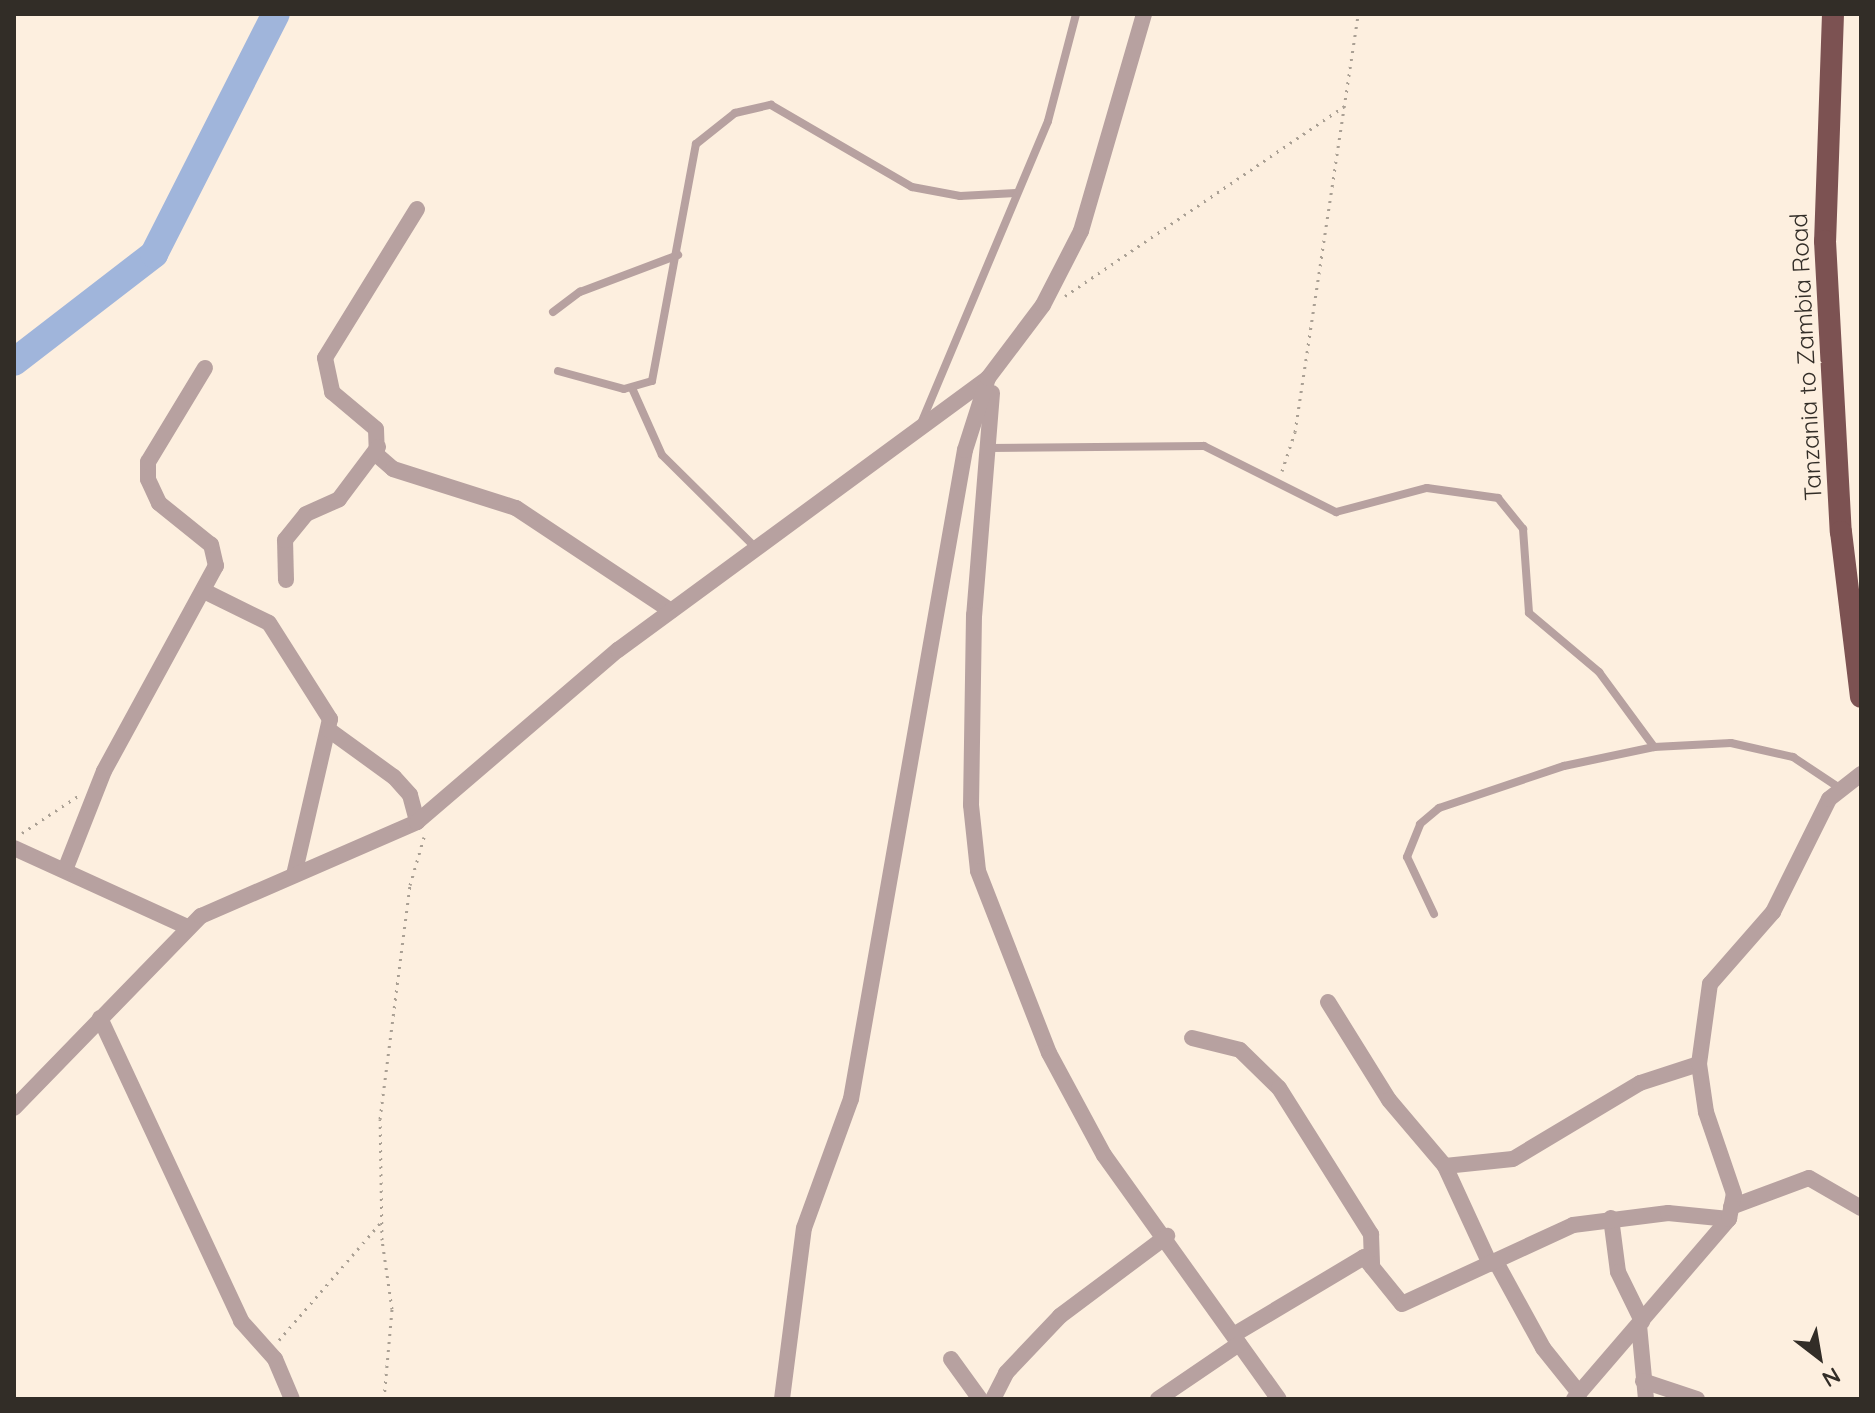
<!DOCTYPE html>
<style>
body{margin:0}
#map{position:relative;width:1875px;height:1413px;overflow:hidden;background:#fdefdf;font-family:Quicksand,sans-serif}
div>[style]{position:absolute}
[style*='--x']{left:calc(var(--x)*1px);top:calc(var(--y)*1px);width:calc(var(--w)*1px);rotate:calc(var(--a)*1deg)}
.river>*{height:28px;margin:-14px;padding:0 14px;transform-origin:14px;border-radius:14px;background:#a0b5db}
.path>*{height:3px;margin-top:-1.5px;transform-origin:0;background:repeating-linear-gradient(90deg,#aaa094 0 2px,transparent 0 8px)}
.service>*{height:8px;margin:-4px;padding:0 4px;transform-origin:4px;border-radius:4px;background:#b7a1a0}
.minor>*{height:16px;margin:-8px;padding:0 8px;transform-origin:8px;border-radius:8px;background:#b7a1a0}
.trunk>*{height:22px;margin:-11px;padding:0 11px;transform-origin:11px;border-radius:11px;background:#7c5252}
span{translate:-50% -50%;white-space:nowrap;text-align:center;line-height:1.15;-webkit-text-stroke:8px #fdefdf;paint-order:stroke}
.street-label{font-size:24px;color:#322d27}
.frame{position:absolute;inset:0;border:16px solid #322d27;pointer-events:none}
.north{position:absolute;left:1779px;top:1317px;width:80px;height:80px;-webkit-text-stroke:6px #fdefdf;paint-order:stroke;rotate:149deg;font-size:22px;font-weight:700;line-height:32px;text-align:center;color:#322d27}
.north::after{content:'';display:block;margin:auto;width:28px;height:36px;background:#322d27;clip-path:polygon(50% 0,100% 100%,50% 72%,0 100%)}
</style>
<div id="map">
<div class="river">
<i style="--x:14;--y:362;--w:177;--a:-37.6"></i>
<i style="--x:154;--y:254;--w:269;--a:-63.1"></i>
</div>
<div class="path">
<i style="--x:1065;--y:296;--w:343;--a:-34.2"></i>
<i style="--x:1282;--y:471;--w:41;--a:-71.6"></i>
<i style="--x:1295;--y:432;--w:423;--a:-81.4"></i>
<i style="--x:22;--y:833;--w:67;--a:-33.5"></i>
<i style="--x:279;--y:1340;--w:159;--a:-49.1"></i>
<i style="--x:384;--y:1399;--w:90;--a:-84.9"></i>
<i style="--x:392;--y:1309;--w:70;--a:-98.2"></i>
<i style="--x:382;--y:1240;--w:121;--a:-90.9"></i>
<i style="--x:380;--y:1119;--w:236;--a:-82.7"></i>
<i style="--x:410;--y:885;--w:50;--a:-73.7"></i>
</div>
<div class="service">
<i style="--x:553;--y:312;--w:34;--a:-37"></i>
<i style="--x:580;--y:292;--w:105;--a:-20.7"></i>
<i style="--x:558;--y:371;--w:68;--a:15.3"></i>
<i style="--x:624;--y:389;--w:29;--a:-16"></i>
<i style="--x:652;--y:381;--w:241;--a:-79.5"></i>
<i style="--x:696;--y:144;--w:50;--a:-38.5"></i>
<i style="--x:735;--y:113;--w:37;--a:-13"></i>
<i style="--x:771;--y:105;--w:163;--a:30.2"></i>
<i style="--x:912;--y:187;--w:49;--a:10.6"></i>
<i style="--x:960;--y:196;--w:56;--a:-3.1"></i>
<i style="--x:632;--y:388;--w:73;--a:65.9"></i>
<i style="--x:662;--y:455;--w:132;--a:44.7"></i>
<i style="--x:922;--y:421;--w:325;--a:-67.2"></i>
<i style="--x:1048;--y:121;--w:111;--a:-75.3"></i>
<i style="--x:988;--y:448;--w:216;--a:-0.5"></i>
<i style="--x:1204;--y:446;--w:148;--a:26.6"></i>
<i style="--x:1336;--y:512;--w:94;--a:-14.8"></i>
<i style="--x:1427;--y:488;--w:72;--a:8"></i>
<i style="--x:1498;--y:498;--w:40;--a:51"></i>
<i style="--x:1523;--y:529;--w:84;--a:85.9"></i>
<i style="--x:1529;--y:613;--w:92;--a:40.1"></i>
<i style="--x:1599;--y:672;--w:93;--a:53.7"></i>
<i style="--x:1434;--y:914;--w:63;--a:-115.3"></i>
<i style="--x:1407;--y:857;--w:35;--a:-68"></i>
<i style="--x:1420;--y:824;--w:25;--a:-40"></i>
<i style="--x:1439;--y:808;--w:132;--a:-18.6"></i>
<i style="--x:1564;--y:766;--w:92;--a:-11.9"></i>
<i style="--x:1654;--y:747;--w:77;--a:-3"></i>
<i style="--x:1731;--y:743;--w:64;--a:12.7"></i>
<i style="--x:1793;--y:757;--w:58;--a:33.7"></i>
</div>
<div class="minor">
<i style="--x:417;--y:209;--w:175;--a:121.7"></i>
<i style="--x:325;--y:358;--w:35;--a:78"></i>
<i style="--x:332;--y:392;--w:57;--a:40.1"></i>
<i style="--x:376;--y:429;--w:26;--a:88"></i>
<i style="--x:377;--y:455;--w:21;--a:41"></i>
<i style="--x:393;--y:469;--w:129;--a:17.6"></i>
<i style="--x:516;--y:508;--w:186;--a:33.6"></i>
<i style="--x:992;--y:393;--w:223;--a:94.6"></i>
<i style="--x:974;--y:615;--w:190;--a:90.9"></i>
<i style="--x:971;--y:805;--w:66;--a:83.9"></i>
<i style="--x:978;--y:871;--w:195;--a:68.7"></i>
<i style="--x:1049;--y:1053;--w:116;--a:61.7"></i>
<i style="--x:1104;--y:1155;--w:300;--a:54.4"></i>
<i style="--x:286;--y:580;--w:40;--a:-91.4"></i>
<i style="--x:285;--y:540;--w:33;--a:-51"></i>
<i style="--x:306;--y:514;--w:36;--a:-24"></i>
<i style="--x:339;--y:499;--w:65;--a:-53.1"></i>
<i style="--x:204;--y:591;--w:72;--a:26.2"></i>
<i style="--x:269;--y:623;--w:114;--a:57.6"></i>
<i style="--x:330;--y:719;--w:160;--a:103"></i>
<i style="--x:329;--y:730;--w:80;--a:35.9"></i>
<i style="--x:394;--y:777;--w:24;--a:48"></i>
<i style="--x:410;--y:795;--w:28;--a:75"></i>
<i style="--x:14;--y:848;--w:190;--a:24.5"></i>
<i style="--x:65;--y:870;--w:106;--a:-68.5"></i>
<i style="--x:104;--y:771;--w:234;--a:-61.4"></i>
<i style="--x:216;--y:566;--w:22;--a:-103"></i>
<i style="--x:211;--y:545;--w:67;--a:-141.1"></i>
<i style="--x:159;--y:503;--w:26;--a:-115"></i>
<i style="--x:148;--y:479;--w:17;--a:-90"></i>
<i style="--x:148;--y:462;--w:110;--a:-58.8"></i>
<i style="--x:1328;--y:1002;--w:115;--a:58.1"></i>
<i style="--x:1389;--y:1100;--w:87;--a:49.7"></i>
<i style="--x:100;--y:1018;--w:334;--a:65"></i>
<i style="--x:241;--y:1321;--w:51;--a:48.2"></i>
<i style="--x:275;--y:1359;--w:43;--a:67"></i>
<i style="--x:1192;--y:1038;--w:49;--a:14"></i>
<i style="--x:1240;--y:1050;--w:54;--a:44.3"></i>
<i style="--x:1279;--y:1088;--w:173;--a:57.8"></i>
<i style="--x:1371;--y:1234;--w:33;--a:88"></i>
<i style="--x:14;--y:1108;--w:268;--a:-45.8"></i>
<i style="--x:201;--y:916;--w:236;--a:-23.5"></i>
<i style="--x:417;--y:822;--w:265;--a:-40.6"></i>
<i style="--x:618;--y:650;--w:459;--a:-36.3"></i>
<i style="--x:1731;--y:1207;--w:83;--a:-20.4"></i>
<i style="--x:1809;--y:1178;--w:60;--a:30"></i>
<i style="--x:1611;--y:1218;--w:54;--a:82.6"></i>
<i style="--x:1618;--y:1272;--w:55;--a:63.9"></i>
<i style="--x:1496;--y:1262;--w:98;--a:61.3"></i>
<i style="--x:1543;--y:1348;--w:58;--a:51.3"></i>
<i style="--x:1490;--y:1264;--w:108;--a:-114.7"></i>
<i style="--x:1445;--y:1166;--w:68;--a:-5.9"></i>
<i style="--x:1513;--y:1159;--w:148;--a:-30.9"></i>
<i style="--x:1640;--y:1083;--w:62;--a:-17.9"></i>
<i style="--x:1639;--y:1325;--w:74;--a:84.6"></i>
<i style="--x:1235;--y:1334;--w:150;--a:-30.8"></i>
<i style="--x:1364;--y:1257;--w:60;--a:51"></i>
<i style="--x:1402;--y:1304;--w:188;--a:-24.8"></i>
<i style="--x:1573;--y:1225;--w:96;--a:-7.2"></i>
<i style="--x:1668;--y:1213;--w:61;--a:5.6"></i>
<i style="--x:951;--y:1359;--w:49;--a:54.1"></i>
<i style="--x:1643;--y:1381;--w:57;--a:18.4"></i>
<i style="--x:782;--y:1399;--w:172;--a:-82.7"></i>
<i style="--x:804;--y:1228;--w:137;--a:-70"></i>
<i style="--x:851;--y:1099;--w:659;--a:-80.04"></i>
<i style="--x:965;--y:450;--w:76;--a:-72.3"></i>
<i style="--x:988;--y:378;--w:91;--a:-53"></i>
<i style="--x:1043;--y:305;--w:83;--a:-62.8"></i>
<i style="--x:1081;--y:231;--w:226;--a:-73.8"></i>
<i style="--x:993;--y:1399;--w:29;--a:-63"></i>
<i style="--x:1006;--y:1373;--w:79;--a:-46.5"></i>
<i style="--x:1060;--y:1316;--w:134;--a:-36.8"></i>
<i style="--x:1158;--y:1399;--w:98;--a:-34.2"></i>
<i style="--x:1574;--y:1399;--w:238;--a:-49.3"></i>
<i style="--x:1729;--y:1219;--w:25;--a:-79"></i>
<i style="--x:1734;--y:1194;--w:87;--a:-108.9"></i>
<i style="--x:1706;--y:1112;--w:49;--a:-98.3"></i>
<i style="--x:1699;--y:1064;--w:81;--a:-82.2"></i>
<i style="--x:1710;--y:984;--w:96;--a:-48.8"></i>
<i style="--x:1773;--y:912;--w:126;--a:-63.6"></i>
<i style="--x:1829;--y:799;--w:41;--a:-38"></i>
</div>
<div class="trunk">
<i style="--x:1833;--y:14;--w:227;--a:92"></i>
<i style="--x:1825;--y:241;--w:291;--a:86.9"></i>
<i style="--x:1841;--y:532;--w:166;--a:83.1"></i>
</div>
<div class="street-label">
<span style="left:1806px;top:357px;rotate:-93deg">Tanzania to Zambia Road</span>
</div>
<div class="frame"></div>
<div class="north">N</div>
</div>
